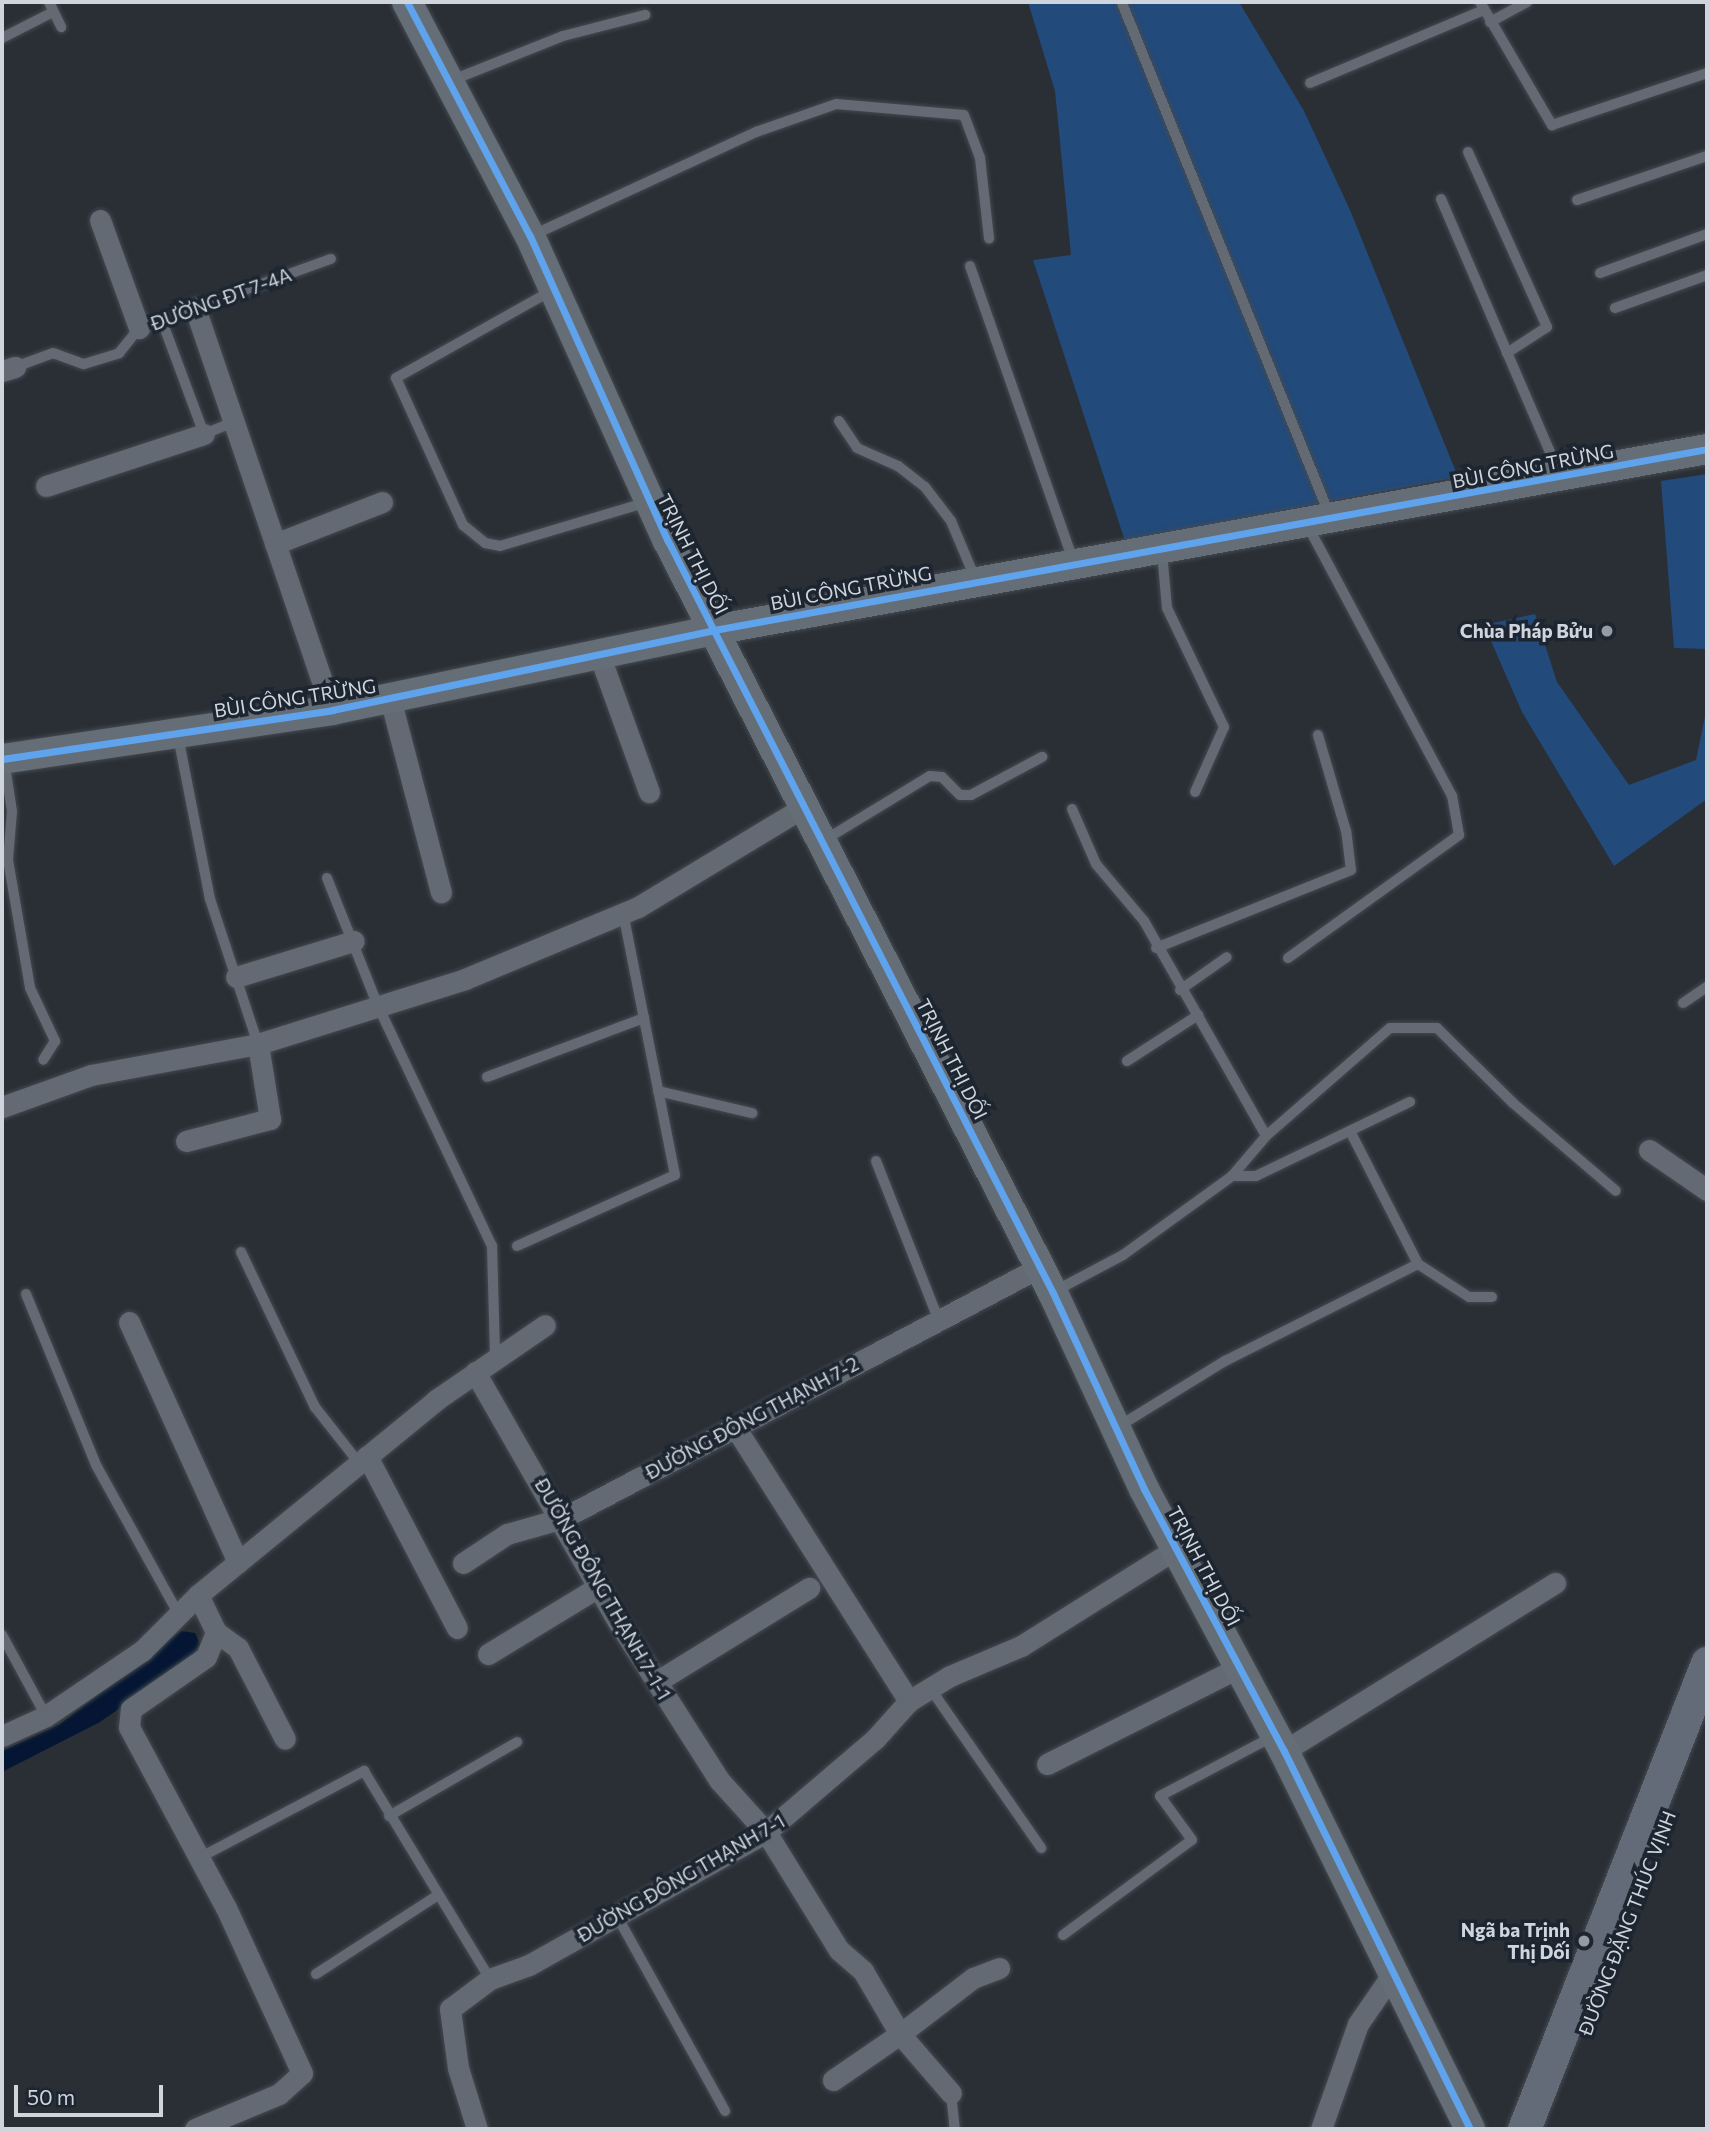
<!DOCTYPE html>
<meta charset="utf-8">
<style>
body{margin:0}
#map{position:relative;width:1709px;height:2131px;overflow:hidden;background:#2a2f36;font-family:Commissioner,sans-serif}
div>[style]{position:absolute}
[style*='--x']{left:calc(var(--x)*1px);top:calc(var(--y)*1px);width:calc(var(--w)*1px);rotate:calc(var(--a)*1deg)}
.green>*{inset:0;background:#224a7b}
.water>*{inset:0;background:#041633}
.roads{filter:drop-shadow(0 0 2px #454a50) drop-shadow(0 0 2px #454a50)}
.lane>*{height:10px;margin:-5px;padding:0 5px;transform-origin:5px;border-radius:5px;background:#636a74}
.street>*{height:21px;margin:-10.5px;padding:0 10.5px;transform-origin:10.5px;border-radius:10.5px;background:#636a74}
.secondary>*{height:30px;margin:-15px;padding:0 15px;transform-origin:15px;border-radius:15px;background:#656d77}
.primary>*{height:33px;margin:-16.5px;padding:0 16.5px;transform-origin:16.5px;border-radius:16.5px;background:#626b77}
.cycleway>*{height:7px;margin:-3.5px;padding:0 3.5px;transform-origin:3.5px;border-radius:3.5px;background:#60a3ed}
.dots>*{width:19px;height:19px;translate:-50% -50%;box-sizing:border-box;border:4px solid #1c2530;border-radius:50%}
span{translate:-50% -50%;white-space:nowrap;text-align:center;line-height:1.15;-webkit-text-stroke:7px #1c2530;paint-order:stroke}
.street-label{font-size:19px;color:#ced5dd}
.poi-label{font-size:19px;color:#ced5dd;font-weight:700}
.right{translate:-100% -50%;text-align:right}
.frame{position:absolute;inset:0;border:4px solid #ced5dd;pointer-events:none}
.scale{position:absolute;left:14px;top:2085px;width:149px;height:32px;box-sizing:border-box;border:4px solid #ced5dd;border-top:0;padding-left:9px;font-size:21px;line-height:24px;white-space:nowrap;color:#ced5dd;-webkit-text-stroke:5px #1c2530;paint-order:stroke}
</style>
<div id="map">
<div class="green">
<i style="clip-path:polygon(1028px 2px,1239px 2px,1304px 111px,1350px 210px,1458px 477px,1125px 541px,1033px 260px,1071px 255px,1055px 91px)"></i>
<i style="clip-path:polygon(1707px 474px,1707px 649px,1674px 648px,1661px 481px)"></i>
<i style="clip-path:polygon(1535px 614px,1557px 682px,1629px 785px,1696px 760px,1707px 707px,1707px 799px,1614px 866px,1522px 712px,1484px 625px)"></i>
</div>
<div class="water">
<i style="clip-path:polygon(181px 1631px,195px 1633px,200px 1644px,190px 1659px,100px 1722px,2px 1772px,2px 1751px,60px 1724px)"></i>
</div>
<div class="roads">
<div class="lane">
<i style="--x:49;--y:2;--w:28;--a:64"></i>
<i style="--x:1480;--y:2;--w:143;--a:59.7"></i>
<i style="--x:1552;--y:125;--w:163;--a:-18.5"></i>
<i style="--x:1122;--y:3;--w:554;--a:67.93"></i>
<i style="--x:1490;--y:22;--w:42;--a:-28.4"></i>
<i style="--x:2;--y:38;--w:57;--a:-27"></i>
<i style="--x:450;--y:81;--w:122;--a:-21.7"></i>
<i style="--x:563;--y:36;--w:85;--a:-14.4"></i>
<i style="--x:1310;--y:83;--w:189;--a:-22.8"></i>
<i style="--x:1468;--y:152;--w:192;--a:65.7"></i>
<i style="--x:1547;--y:327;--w:48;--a:147"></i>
<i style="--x:1441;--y:199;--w:298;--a:66.7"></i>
<i style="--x:1577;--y:200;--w:137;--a:-18.7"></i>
<i style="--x:533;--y:235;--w:246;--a:-24.8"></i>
<i style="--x:756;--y:132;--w:85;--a:-19.3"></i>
<i style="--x:836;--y:104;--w:128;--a:4.9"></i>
<i style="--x:964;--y:115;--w:46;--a:69.6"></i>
<i style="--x:980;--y:158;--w:81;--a:83.6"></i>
<i style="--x:970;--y:266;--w:315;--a:70.7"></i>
<i style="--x:1600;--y:273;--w:114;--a:-20"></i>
<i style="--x:551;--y:291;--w:178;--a:150.7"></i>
<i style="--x:396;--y:378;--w:162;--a:65.5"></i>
<i style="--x:463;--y:525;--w:28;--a:39"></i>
<i style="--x:485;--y:543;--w:15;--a:11"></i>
<i style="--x:500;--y:546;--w:154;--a:-16.6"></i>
<i style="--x:1615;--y:308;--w:98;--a:-19.7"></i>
<i style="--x:162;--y:321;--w:121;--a:69.6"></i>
<i style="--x:204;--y:434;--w:32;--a:-22"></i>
<i style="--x:15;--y:367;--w:40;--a:-20.2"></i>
<i style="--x:53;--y:353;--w:33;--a:20"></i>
<i style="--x:84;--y:364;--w:37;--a:-17"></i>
<i style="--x:119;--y:353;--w:32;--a:-51"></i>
<i style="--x:139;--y:328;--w:204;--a:-19.8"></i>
<i style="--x:839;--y:421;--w:32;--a:56"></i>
<i style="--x:857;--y:448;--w:45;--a:23.7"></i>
<i style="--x:898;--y:466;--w:34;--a:38"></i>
<i style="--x:925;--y:487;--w:43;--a:52.6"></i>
<i style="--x:951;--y:521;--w:62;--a:67.2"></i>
<i style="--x:1162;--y:552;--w:56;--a:84.9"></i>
<i style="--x:1167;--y:608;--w:132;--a:64.4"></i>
<i style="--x:1224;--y:727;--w:71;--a:114"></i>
<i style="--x:178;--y:736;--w:166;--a:78.9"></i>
<i style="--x:210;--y:899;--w:153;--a:71.7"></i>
<i style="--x:4;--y:759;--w:53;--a:81.3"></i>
<i style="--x:12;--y:811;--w:49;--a:94.7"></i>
<i style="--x:8;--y:860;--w:130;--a:80.2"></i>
<i style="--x:30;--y:988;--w:59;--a:64.7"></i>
<i style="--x:55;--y:1041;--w:22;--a:122"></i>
<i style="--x:1072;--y:809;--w:60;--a:66.4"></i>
<i style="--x:1096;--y:864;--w:75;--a:49.9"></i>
<i style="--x:1144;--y:921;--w:247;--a:60.4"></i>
<i style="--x:823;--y:841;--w:125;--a:-31.3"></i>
<i style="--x:930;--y:776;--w:12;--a:5"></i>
<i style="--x:942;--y:777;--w:25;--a:45"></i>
<i style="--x:960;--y:795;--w:11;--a:0"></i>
<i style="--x:971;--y:795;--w:81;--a:-28.2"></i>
<i style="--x:327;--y:878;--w:138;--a:68.3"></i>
<i style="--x:378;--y:1006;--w:266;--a:64.6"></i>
<i style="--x:492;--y:1246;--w:110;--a:88.4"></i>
<i style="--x:1156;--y:948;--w:210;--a:-21.8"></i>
<i style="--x:1351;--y:870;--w:39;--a:-97"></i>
<i style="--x:1346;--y:831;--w:100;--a:-106.3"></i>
<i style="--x:1288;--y:958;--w:211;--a:-35.7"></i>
<i style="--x:1459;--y:835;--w:40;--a:-100"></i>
<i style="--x:1452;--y:796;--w:306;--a:-118.1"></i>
<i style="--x:1180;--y:990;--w:57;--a:-35.1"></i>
<i style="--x:1683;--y:1003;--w:29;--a:-34"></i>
<i style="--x:1127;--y:1061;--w:85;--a:-32.9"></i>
<i style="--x:487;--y:1077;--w:168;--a:-20.6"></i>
<i style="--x:658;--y:1091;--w:97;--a:13.2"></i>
<i style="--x:1350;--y:1131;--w:149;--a:62.9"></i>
<i style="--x:876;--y:1161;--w:172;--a:68.5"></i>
<i style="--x:1232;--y:1176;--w:24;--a:0"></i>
<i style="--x:1256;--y:1176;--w:171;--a:-25.7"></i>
<i style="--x:517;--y:1246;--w:173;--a:-24.2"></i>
<i style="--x:675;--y:1175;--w:267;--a:-101.2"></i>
<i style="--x:241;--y:1252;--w:172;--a:64.5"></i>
<i style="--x:315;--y:1407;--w:71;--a:51.8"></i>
<i style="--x:1055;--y:1291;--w:77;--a:-27.9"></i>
<i style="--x:1123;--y:1255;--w:135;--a:-35.9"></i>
<i style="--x:1232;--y:1176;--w:52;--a:-49.6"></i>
<i style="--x:1266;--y:1136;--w:164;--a:-41.1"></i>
<i style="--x:1390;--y:1028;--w:47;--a:0"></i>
<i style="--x:1437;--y:1028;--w:107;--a:44.6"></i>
<i style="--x:1513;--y:1103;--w:135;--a:40.5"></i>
<i style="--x:26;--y:1294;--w:185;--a:67.7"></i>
<i style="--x:96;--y:1465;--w:171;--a:61"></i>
<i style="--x:1116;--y:1428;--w:128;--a:-31.6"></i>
<i style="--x:1225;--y:1361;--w:216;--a:-26.7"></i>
<i style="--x:1418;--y:1264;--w:61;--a:32.9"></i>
<i style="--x:1469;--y:1297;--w:23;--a:0"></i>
<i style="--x:2;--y:1635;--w:92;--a:61.5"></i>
<i style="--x:930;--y:1688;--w:195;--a:55.2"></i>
<i style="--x:389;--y:1816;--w:148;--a:-30"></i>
<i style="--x:199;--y:1858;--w:187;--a:-27.8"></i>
<i style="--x:364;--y:1771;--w:243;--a:58.8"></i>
<i style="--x:617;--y:1916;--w:223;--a:61"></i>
<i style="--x:1063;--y:1935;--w:160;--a:-36.4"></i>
<i style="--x:1192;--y:1840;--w:54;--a:-126"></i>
<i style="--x:1160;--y:1796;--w:129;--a:-27.8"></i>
<i style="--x:316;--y:1974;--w:145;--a:-32.9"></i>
<i style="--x:951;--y:2093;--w:36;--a:84"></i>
</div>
<div class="street">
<i style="--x:100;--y:220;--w:115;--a:70.1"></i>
<i style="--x:195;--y:308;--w:425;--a:71.2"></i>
<i style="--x:2;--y:371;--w:14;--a:-17"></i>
<i style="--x:46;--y:486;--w:166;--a:-18.2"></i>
<i style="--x:275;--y:544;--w:115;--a:-21.4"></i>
<i style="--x:599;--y:654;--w:147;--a:70.1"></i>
<i style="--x:390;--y:698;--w:201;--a:75.3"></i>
<i style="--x:236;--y:977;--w:123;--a:-17"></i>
<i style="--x:2;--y:1107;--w:95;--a:-19.8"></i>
<i style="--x:91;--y:1075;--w:170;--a:-10.5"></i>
<i style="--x:258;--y:1044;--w:217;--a:-17.4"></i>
<i style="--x:465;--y:979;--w:187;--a:-22.6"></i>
<i style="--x:638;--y:907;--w:194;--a:-31.1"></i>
<i style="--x:186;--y:1141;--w:87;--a:-14.7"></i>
<i style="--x:270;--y:1119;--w:76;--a:-99.1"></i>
<i style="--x:1649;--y:1150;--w:70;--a:34.6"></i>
<i style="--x:129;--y:1322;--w:264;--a:65.6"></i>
<i style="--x:475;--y:1372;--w:289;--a:60.2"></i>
<i style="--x:619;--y:1623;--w:186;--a:57.5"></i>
<i style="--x:719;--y:1780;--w:70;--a:47.9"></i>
<i style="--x:766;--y:1832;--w:139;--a:58.3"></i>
<i style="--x:839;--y:1950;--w:32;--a:41"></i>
<i style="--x:863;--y:1971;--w:73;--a:59.6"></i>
<i style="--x:900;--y:2034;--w:92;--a:-37.5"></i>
<i style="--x:973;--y:1978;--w:28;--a:-21"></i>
<i style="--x:735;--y:1427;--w:325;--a:57.6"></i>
<i style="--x:367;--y:1456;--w:194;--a:62.4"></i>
<i style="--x:463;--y:1563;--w:53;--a:-33.4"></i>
<i style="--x:507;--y:1534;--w:58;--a:-15.9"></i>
<i style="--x:563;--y:1518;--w:539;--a:-27.75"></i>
<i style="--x:216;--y:1632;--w:27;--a:36"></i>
<i style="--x:238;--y:1648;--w:102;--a:62.7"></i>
<i style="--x:488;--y:1654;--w:129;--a:-31.3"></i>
<i style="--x:656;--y:1682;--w:180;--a:-31.6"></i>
<i style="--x:2;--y:1736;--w:48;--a:-24.4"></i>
<i style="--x:46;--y:1716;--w:117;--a:-34.2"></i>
<i style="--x:143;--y:1650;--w:78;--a:-45"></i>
<i style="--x:198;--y:1595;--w:308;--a:-39.3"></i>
<i style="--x:436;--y:1400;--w:132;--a:-34.5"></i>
<i style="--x:1284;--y:1751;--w:319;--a:-31.8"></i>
<i style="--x:1047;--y:1764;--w:216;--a:-26.7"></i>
<i style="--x:833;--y:2080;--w:81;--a:-34.5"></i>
<i style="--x:900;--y:2034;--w:78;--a:49.2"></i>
<i style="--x:195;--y:2129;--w:91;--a:-22.6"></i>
<i style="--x:279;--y:2094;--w:31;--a:-42"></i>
<i style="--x:302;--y:2073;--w:182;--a:-114.7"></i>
<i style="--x:226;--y:1908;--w:205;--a:-118.2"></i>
<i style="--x:129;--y:1727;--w:18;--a:-84"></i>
<i style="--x:131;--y:1709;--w:91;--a:-34.7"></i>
<i style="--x:206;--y:1657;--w:27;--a:-68"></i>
<i style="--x:216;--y:1632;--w:41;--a:-115.9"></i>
<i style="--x:477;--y:2129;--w:64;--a:-107.3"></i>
<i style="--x:458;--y:2068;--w:60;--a:-97.7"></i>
<i style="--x:450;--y:2009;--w:50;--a:-36.9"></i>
<i style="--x:490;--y:1979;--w:41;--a:-19.7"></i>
<i style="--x:529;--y:1965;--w:272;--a:-29.3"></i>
<i style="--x:766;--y:1832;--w:143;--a:-40.5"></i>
<i style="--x:875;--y:1739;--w:51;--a:-48.2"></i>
<i style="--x:909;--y:1701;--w:48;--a:-31.4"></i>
<i style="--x:950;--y:1676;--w:77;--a:-22.9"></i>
<i style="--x:1021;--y:1646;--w:184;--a:-32.1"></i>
<i style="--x:1321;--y:2129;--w:111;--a:-70.6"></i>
<i style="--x:1358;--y:2024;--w:62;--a:-55.5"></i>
</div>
<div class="secondary">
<i style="--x:407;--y:2;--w:264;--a:62.3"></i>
<i style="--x:530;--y:236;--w:335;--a:65.7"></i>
<i style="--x:668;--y:541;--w:845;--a:62.89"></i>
<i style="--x:1053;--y:1293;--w:216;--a:65.1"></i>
<i style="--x:1144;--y:1489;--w:297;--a:61.9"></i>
<i style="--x:1284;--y:1751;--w:421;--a:63.8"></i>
<i style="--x:2;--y:759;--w:334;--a:-8.4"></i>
<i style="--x:332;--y:710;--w:390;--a:-11.8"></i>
<i style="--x:714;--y:630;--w:1009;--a:-10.33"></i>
</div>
<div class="primary">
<i style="--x:1524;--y:2129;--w:501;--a:-68.56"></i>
</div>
</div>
<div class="cycleway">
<i style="--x:407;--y:2;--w:264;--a:62.3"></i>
<i style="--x:530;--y:236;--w:335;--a:65.7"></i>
<i style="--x:668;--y:541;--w:845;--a:62.89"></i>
<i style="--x:1053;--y:1293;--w:216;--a:65.1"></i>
<i style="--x:1144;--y:1489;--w:297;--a:61.9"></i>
<i style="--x:1284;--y:1751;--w:421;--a:63.8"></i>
<i style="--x:2;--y:759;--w:334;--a:-8.4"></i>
<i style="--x:332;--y:710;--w:390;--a:-11.8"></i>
<i style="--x:714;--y:630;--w:1009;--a:-10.33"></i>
</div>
<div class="dots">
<i style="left:1607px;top:631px;background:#959ba3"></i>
<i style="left:1584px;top:1941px;background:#959ba3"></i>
</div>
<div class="street-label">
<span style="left:221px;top:299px;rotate:-20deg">ĐƯỜNG ĐT 7-4A</span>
<span style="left:1533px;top:466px;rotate:-11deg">BÙI CÔNG TRỪNG</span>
<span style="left:693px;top:554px;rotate:63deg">TRỊNH THỊ DỐI</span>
<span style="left:851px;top:588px;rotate:-11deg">BÙI CÔNG TRỪNG</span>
<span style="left:295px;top:698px;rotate:-9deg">BÙI CÔNG TRỪNG</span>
<span style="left:952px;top:1059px;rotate:63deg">TRỊNH THỊ DỐI</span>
<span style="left:752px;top:1418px;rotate:-28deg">ĐƯỜNG ĐÔNG THẠNH 7-2</span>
<span style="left:1204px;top:1566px;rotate:62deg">TRỊNH THỊ DỐI</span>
<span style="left:603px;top:1589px;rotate:60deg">ĐƯỜNG ĐÔNG THẠNH 7-1-1</span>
<span style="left:681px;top:1878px;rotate:-30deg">ĐƯỜNG ĐÔNG THẠNH 7-1</span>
<span style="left:1627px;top:1923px;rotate:-69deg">ĐƯỜNG ĐẶNG THÚC VỊNH</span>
</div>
<div class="poi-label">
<span class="right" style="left:1593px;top:631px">Chùa Pháp Bửu</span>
<span class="right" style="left:1570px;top:1941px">Ngã ba Trịnh<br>Thị Dối</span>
</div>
<div class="frame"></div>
<div class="scale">50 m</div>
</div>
